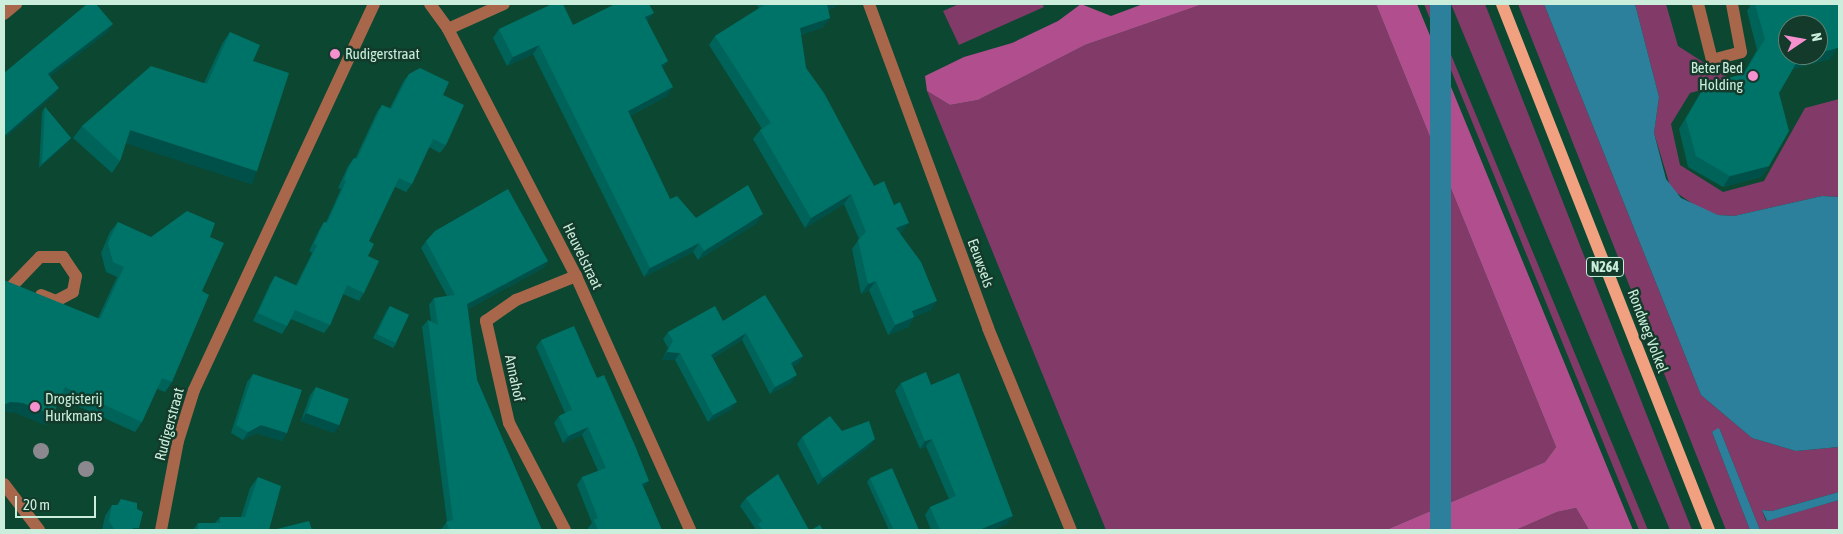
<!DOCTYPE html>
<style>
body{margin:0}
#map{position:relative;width:1843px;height:534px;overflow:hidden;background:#0b4731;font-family:"Asap Condensed",sans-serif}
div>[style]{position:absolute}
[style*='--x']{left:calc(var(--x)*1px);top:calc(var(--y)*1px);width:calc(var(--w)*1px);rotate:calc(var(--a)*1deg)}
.green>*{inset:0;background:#823b68}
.forest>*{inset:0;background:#b14e8d}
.water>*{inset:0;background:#2d809c;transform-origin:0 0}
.minor>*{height:12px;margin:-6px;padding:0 6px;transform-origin:6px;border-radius:6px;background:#a8674b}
.major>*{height:12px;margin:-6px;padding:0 6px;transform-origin:6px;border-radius:6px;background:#f1a180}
.trees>*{width:16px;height:16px;margin:-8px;border-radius:50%;background:#8b898f}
.wall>*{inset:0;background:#00635a}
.shaded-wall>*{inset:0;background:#00504a;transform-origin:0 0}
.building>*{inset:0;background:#007369;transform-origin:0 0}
.dots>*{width:14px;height:14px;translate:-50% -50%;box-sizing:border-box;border:2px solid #133a2a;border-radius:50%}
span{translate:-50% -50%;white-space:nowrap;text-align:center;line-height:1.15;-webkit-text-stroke:5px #133a2a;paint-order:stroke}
.shield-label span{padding:1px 4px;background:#133a2a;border:1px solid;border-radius:4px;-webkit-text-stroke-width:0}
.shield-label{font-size:14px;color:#cbeedc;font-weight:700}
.poi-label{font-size:15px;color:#cbeedc}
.left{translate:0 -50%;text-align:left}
.right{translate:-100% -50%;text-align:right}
.street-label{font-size:15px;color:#cbeedc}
.frame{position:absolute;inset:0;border:5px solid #cbeedc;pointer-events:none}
.north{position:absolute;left:1778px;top:15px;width:50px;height:50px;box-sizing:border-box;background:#133a2a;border:1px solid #5d8271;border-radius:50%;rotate:78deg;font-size:14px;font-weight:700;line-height:20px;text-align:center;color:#cbeedc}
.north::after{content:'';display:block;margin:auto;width:18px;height:22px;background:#f790ce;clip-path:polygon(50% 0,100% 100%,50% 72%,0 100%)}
.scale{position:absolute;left:15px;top:496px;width:81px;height:22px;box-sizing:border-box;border:2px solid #cbeedc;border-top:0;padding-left:6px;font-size:15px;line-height:18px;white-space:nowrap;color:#cbeedc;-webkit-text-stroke:4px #133a2a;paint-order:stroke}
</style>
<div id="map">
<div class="green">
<i style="clip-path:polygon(959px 4px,1042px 4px,1044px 7px,959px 45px,943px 11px)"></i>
<i style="clip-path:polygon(1203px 4px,1376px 4px,1556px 447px,1545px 462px,1386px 530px,1106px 530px,927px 91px,950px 105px,978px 100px,1085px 45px)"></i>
<i style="clip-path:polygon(1424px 4px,1430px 4px,1648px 530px,1639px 530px)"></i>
<i style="clip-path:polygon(1451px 4px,1485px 4px,1692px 530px,1670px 530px)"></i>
<i style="clip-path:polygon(1518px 4px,1544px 4px,1701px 395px,1752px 438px,1796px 451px,1839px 447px,1839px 492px,1772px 511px,1762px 510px,1766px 521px,1839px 500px,1839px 530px,1760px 530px,1720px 430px,1712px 432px,1750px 530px,1726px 530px)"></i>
<i style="clip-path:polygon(1635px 4px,1666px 4px,1678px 46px,1728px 78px,1728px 83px,1690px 93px,1671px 124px,1680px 165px,1723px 192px,1764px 181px,1805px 108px,1839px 99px,1839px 197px,1822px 196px,1734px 216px,1718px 215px,1696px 206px,1671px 189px,1654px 133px,1659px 97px)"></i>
<i style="clip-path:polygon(1576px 508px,1589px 530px,1516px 530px,1557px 512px)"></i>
</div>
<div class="forest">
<i style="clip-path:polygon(1081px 4px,1111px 16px,1143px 4px,1203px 4px,1085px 45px,978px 100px,950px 105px,927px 91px,925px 76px,964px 57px,1012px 43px,1058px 21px)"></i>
<i style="clip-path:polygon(1376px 4px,1417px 4px,1633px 530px,1589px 530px,1576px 508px,1557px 512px,1516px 530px,1386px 530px,1545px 462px,1556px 447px)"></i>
</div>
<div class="water">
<i style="left:1430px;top:4px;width:21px;height:569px"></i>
<i style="clip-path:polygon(1544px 4px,1635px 4px,1659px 97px,1654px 133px,1666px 179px,1681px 198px,1718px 215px,1734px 216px,1822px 196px,1839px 197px,1839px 447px,1796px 451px,1752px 438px,1701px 395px)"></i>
<i style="clip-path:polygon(1718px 428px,1720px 430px,1760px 530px,1750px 530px,1712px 432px)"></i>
<i style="clip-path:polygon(1839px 492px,1839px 500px,1767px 521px,1762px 510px,1772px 511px)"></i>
</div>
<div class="minor">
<i style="--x:430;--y:4;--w:31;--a:54"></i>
<i style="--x:448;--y:29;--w:278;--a:62.6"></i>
<i style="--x:576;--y:276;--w:278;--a:65.8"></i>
<i style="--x:869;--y:4;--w:345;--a:69.8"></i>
<i style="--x:988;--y:328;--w:218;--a:67.7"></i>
<i style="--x:1698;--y:4;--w:58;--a:76"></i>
<i style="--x:1712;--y:60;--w:30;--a:-15"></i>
<i style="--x:1741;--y:52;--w:49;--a:-100.6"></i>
<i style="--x:4;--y:14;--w:16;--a:-40"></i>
<i style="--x:448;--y:29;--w:61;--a:-24.1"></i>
<i style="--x:13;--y:285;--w:39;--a:-46"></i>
<i style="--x:40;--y:257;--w:23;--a:0"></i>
<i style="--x:63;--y:257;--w:23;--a:56"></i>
<i style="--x:76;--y:276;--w:16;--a:101"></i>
<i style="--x:73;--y:292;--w:19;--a:152"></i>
<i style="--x:56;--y:301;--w:16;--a:-158"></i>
<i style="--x:4;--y:484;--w:58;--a:52.7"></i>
<i style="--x:161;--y:530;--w:91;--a:-79.2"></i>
<i style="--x:178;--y:441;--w:53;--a:-72.6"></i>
<i style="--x:194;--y:390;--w:426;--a:-65"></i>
<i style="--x:565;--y:530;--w:121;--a:-117.6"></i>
<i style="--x:509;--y:423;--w:105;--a:-102.7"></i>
<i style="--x:486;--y:321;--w:37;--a:-35"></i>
<i style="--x:516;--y:300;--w:65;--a:-21.8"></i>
</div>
<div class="major">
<i style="--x:1502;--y:4;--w:565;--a:68.52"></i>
</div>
<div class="trees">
<i style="left:41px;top:451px"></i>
<i style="left:86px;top:469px"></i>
</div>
<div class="wall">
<i style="clip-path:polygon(756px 4px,837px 4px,834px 7px,828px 10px,830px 18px,823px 27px,801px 35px,806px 68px,874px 186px,902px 232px,900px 233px,931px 310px,914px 317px,908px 327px,888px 335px,869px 290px,861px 294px,852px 249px,859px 239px,844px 204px,805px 228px,753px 139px,760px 130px,762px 129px,709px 45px,715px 36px,759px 8px)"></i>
<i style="clip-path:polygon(1751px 4px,1839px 4px,1830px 59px,1793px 69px,1779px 93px,1769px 166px,1761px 177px,1723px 187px,1688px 167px,1679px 129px,1699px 95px,1706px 84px,1743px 74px,1757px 50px,1747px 11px)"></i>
<i style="clip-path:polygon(647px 22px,668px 61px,663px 68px,667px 96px,630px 116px,670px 199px,696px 218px,757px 223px,698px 260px,693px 252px,644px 277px,533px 54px,507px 66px,493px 38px,499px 29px,573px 25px)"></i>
<i style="clip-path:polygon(230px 32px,253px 61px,257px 171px,248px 183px,126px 143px,120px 161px,112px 173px,73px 138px,82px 126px,204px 83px,222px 44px)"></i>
<i style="clip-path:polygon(409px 74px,443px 95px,446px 145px,440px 153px,429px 147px,412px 184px,406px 192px,395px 187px,369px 241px,364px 293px,359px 301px,343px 294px,330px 325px,324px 333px,291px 319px,287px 326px,282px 334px,253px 321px,270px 284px,275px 276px,296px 285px,312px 253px,309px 251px,319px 230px,324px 222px,326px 222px,341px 189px,338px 188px,348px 166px,354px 158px,355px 159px,377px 112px,382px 105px,390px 108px,403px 82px)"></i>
<i style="clip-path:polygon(45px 107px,71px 138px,68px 142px,39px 168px,42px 112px)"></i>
<i style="clip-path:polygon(118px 222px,151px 237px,210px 237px,202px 291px,172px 382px,165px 392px,157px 389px,142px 422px,135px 432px,60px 398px,53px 415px,46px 425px,16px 413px,98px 318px,117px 277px,106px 272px,101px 253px,110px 232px)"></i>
<i style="clip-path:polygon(426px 241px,548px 261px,543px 268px,468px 309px,477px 380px,542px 530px,441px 530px,441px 529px,447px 522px,422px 327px,428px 320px,431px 322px,429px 305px,434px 298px,447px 296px,421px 248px)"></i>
<i style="clip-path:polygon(390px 306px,396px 344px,393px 348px,373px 338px,387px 310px)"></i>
<i style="clip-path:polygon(723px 321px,803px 356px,798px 364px,792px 366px,792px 382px,770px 394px,742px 340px,713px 358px,732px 409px,708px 422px,675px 360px,662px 360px,668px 348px,663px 339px,668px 332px)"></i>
<i style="clip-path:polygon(541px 340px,644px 488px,662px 530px,589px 530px,588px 528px,592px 523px,577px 485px,582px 477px,598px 471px,582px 435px,563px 443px,554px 423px,559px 416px,565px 413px,536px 347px)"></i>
<i style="clip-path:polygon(253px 374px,287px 433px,282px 441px,256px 433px,243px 440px,231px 433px,247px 382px)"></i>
<i style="clip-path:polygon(901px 383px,931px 385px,1007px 524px,992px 530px,931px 530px,925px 515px,930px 507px,949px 499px,926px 446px,920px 449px,895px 391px)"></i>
<i style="clip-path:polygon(316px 387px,334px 433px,301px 421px,310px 395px)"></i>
<i style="clip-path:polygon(842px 431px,870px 446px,818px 485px,797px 444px,802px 437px)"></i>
<i style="clip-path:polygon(258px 477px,269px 530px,193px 530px,198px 523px,215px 523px,220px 517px,241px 517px,250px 488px)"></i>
<i style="clip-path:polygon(870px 478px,919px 530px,889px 530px,867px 482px)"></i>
<i style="clip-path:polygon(746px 498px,809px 530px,754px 530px,755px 528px,740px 506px)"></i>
<i style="clip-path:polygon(121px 499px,139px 528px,137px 530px,102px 530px,105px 516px,112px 505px,117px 505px)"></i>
</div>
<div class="shaded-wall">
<i style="clip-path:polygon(826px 4px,837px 4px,834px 7px,820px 13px)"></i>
<i style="clip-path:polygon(654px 13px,647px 22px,645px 17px)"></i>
<i style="clip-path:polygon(830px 18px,823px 27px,793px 38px,800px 28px)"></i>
<i style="clip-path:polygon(113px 24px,108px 32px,43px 82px,48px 74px)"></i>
<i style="clip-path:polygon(539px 45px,533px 54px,507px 66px,513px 57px)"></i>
<i style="clip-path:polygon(1838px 48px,1830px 59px,1792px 69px,1799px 58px,1812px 55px,1818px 55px,1818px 53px)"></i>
<i style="clip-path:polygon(668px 61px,662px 70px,661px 65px)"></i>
<i style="clip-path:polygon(673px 87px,667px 96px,622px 120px,628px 111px)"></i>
<i style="clip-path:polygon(59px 88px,54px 95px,4px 139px,4px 136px)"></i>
<i style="left:130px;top:130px;width:133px;height:14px;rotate:18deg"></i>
<i style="clip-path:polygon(71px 138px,68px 142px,39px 168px,42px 164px)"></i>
<i style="clip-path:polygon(1769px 166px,1761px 177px,1723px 187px,1730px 176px)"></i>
<i style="clip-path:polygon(851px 194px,844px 204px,805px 228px,811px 218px)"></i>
<i style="clip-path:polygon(763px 214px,757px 223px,698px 260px,704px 251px)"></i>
<i style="clip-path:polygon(909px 223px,902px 232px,889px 238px,896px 228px)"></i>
<i style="clip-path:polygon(699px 243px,693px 252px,644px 277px,650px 268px)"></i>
<i style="clip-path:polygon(548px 261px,543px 268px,462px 312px,467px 304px)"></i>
<i style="clip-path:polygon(876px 281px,869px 290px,861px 294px,868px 284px)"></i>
<i style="clip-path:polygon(937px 301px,931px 310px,905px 321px,912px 311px)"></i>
<i style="clip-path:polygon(914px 317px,908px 327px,888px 335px,895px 325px)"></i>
<i style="clip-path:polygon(746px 333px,742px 340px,706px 362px,711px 355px)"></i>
<i style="clip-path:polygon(667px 352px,680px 353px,675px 360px,662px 360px)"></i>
<i style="clip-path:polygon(803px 356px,798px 364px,786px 370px,791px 363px)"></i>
<i style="clip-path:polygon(797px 375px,792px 382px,770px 394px,775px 387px)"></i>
<i style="clip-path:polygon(10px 402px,23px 403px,53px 415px,46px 425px,16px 413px,4px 412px,4px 405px)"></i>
<i style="clip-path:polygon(737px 402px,732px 409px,708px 422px,713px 415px)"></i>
<i style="clip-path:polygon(306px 413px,340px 425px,334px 433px,301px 421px)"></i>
<i style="clip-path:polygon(261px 425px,287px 433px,282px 441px,256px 433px,243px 440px,248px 432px)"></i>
<i style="clip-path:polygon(588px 427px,582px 435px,563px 443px,568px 436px)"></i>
<i style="clip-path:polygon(875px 439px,870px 446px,818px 485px,823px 478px)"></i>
<i style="clip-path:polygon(932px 439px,926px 446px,920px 449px,925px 441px)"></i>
<i style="clip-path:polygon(649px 481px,644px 488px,636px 491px,642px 484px)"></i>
<i style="clip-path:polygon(1013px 516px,1007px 524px,992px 530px,979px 530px)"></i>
<i style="clip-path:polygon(133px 528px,139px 528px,137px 530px,132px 530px)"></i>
</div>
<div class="building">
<i style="clip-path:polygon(87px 4px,96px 4px,113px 24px,48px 74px,59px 88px,4px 136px,4px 73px)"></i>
<i style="clip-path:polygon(552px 4px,563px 4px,573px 25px,615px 4px,649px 4px,654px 13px,645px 17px,668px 61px,661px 65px,673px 87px,628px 111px,670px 199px,677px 196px,696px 218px,748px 185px,763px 214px,704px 251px,699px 243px,650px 268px,539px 45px,513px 57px,499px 29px)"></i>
<i style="clip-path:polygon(766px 4px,827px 4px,830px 18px,800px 28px,806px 68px,824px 93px,874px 186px,884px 181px,894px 205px,900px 202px,909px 223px,896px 228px,921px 262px,937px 301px,912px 311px,914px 317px,895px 325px,876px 281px,868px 284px,858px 240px,866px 232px,851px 194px,811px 218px,760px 130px,771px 123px,715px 36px)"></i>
<i style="clip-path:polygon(1755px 4px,1839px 4px,1839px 46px,1838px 48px,1818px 53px,1818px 25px,1788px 25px,1788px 55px,1812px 55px,1799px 58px,1779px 93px,1789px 131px,1769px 166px,1730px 176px,1696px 156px,1686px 119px,1706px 84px,1744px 74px,1765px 39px)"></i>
<i style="clip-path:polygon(230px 32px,260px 45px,253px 61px,289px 73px,257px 171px,130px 130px,120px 161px,82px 126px,151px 66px,207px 84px)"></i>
<i style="clip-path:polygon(420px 68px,449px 82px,443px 95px,464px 105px,446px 145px,433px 139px,412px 184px,399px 178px,369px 241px,374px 244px,368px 256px,379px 261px,364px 293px,347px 285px,330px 325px,295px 310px,287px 326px,258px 313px,275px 276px,297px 286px,317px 245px,314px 244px,324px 222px,327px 223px,346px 181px,344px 180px,348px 169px,354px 158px,357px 159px,382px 105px,391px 109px,409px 74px)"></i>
<i style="clip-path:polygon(45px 107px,71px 138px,42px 164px)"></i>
<i style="clip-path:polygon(508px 189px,548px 261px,467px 304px,477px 380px,542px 530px,450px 530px,446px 522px,453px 520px,428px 320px,438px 325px,434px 298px,455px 295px,426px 241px,435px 231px)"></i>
<i style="clip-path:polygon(187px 211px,215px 223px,210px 237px,224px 243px,202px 291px,209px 295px,172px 382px,162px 378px,142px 422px,65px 387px,53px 415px,23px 403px,10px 402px,4px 405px,4px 280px,100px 319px,124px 267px,113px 262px,108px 243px,118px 222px,151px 237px)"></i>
<i style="clip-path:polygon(765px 295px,803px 356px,791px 363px,797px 375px,775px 387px,746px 333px,711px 355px,737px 402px,713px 415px,680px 353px,667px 352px,673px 341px,668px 332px,715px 306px,723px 321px)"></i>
<i style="left:390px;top:306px;width:21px;height:31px;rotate:25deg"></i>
<i style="clip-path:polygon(574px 326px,597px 378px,604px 375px,636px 448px,649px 481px,642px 484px,662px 530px,598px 530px,594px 520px,598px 518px,582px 477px,606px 468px,588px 427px,568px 436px,559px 416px,572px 410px,541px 340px)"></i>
<i style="clip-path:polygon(926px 372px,931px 385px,959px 373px,1013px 516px,979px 530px,940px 530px,930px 507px,956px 496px,932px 439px,925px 441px,901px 383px)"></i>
<i style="clip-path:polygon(253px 374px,302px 390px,287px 433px,261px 425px,248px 432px,236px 425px)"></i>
<i style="left:316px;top:387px;width:35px;height:28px;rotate:20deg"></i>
<i style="clip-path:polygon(830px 416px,842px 431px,869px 421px,875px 439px,823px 478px,802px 437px)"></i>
<i style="clip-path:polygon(892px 468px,919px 530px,894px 530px,870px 478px)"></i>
<i style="clip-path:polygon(778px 474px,809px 530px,763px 530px,758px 524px,762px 521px,746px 498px)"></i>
<i style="clip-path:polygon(258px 477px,281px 486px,269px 530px,198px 530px,198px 523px,220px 523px,220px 517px,245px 517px)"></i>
<i style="clip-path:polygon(121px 499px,137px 503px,137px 509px,143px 512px,139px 528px,133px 528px,132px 530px,115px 530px,109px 521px,112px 505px,118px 505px)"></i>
<i style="clip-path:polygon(309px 521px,312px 530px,273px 530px)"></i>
<i style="clip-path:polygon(820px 525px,823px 530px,811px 530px)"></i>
</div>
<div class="dots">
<i style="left:335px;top:54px;background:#f790ce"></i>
<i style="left:1753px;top:76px;background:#f790ce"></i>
<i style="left:35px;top:407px;background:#f790ce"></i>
</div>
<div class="shield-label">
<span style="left:1605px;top:267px">N264</span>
</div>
<div class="poi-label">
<span class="left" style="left:345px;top:54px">Rudigerstraat</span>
<span class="right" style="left:1743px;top:76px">Beter Bed<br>Holding</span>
<span class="left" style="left:45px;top:407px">Drogisterij<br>Hurkmans</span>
</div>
<div class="street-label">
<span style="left:583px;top:256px;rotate:64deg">Heuvelstraat</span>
<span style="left:981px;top:263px;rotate:70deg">Eeuwsels</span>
<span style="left:1648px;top:331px;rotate:69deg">Rondweg Volkel</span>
<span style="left:515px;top:378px;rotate:78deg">Annahof</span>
<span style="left:169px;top:424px;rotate:-75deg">Rudigerstraat</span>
</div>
<div class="frame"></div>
<div class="north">N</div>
<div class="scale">20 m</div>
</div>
